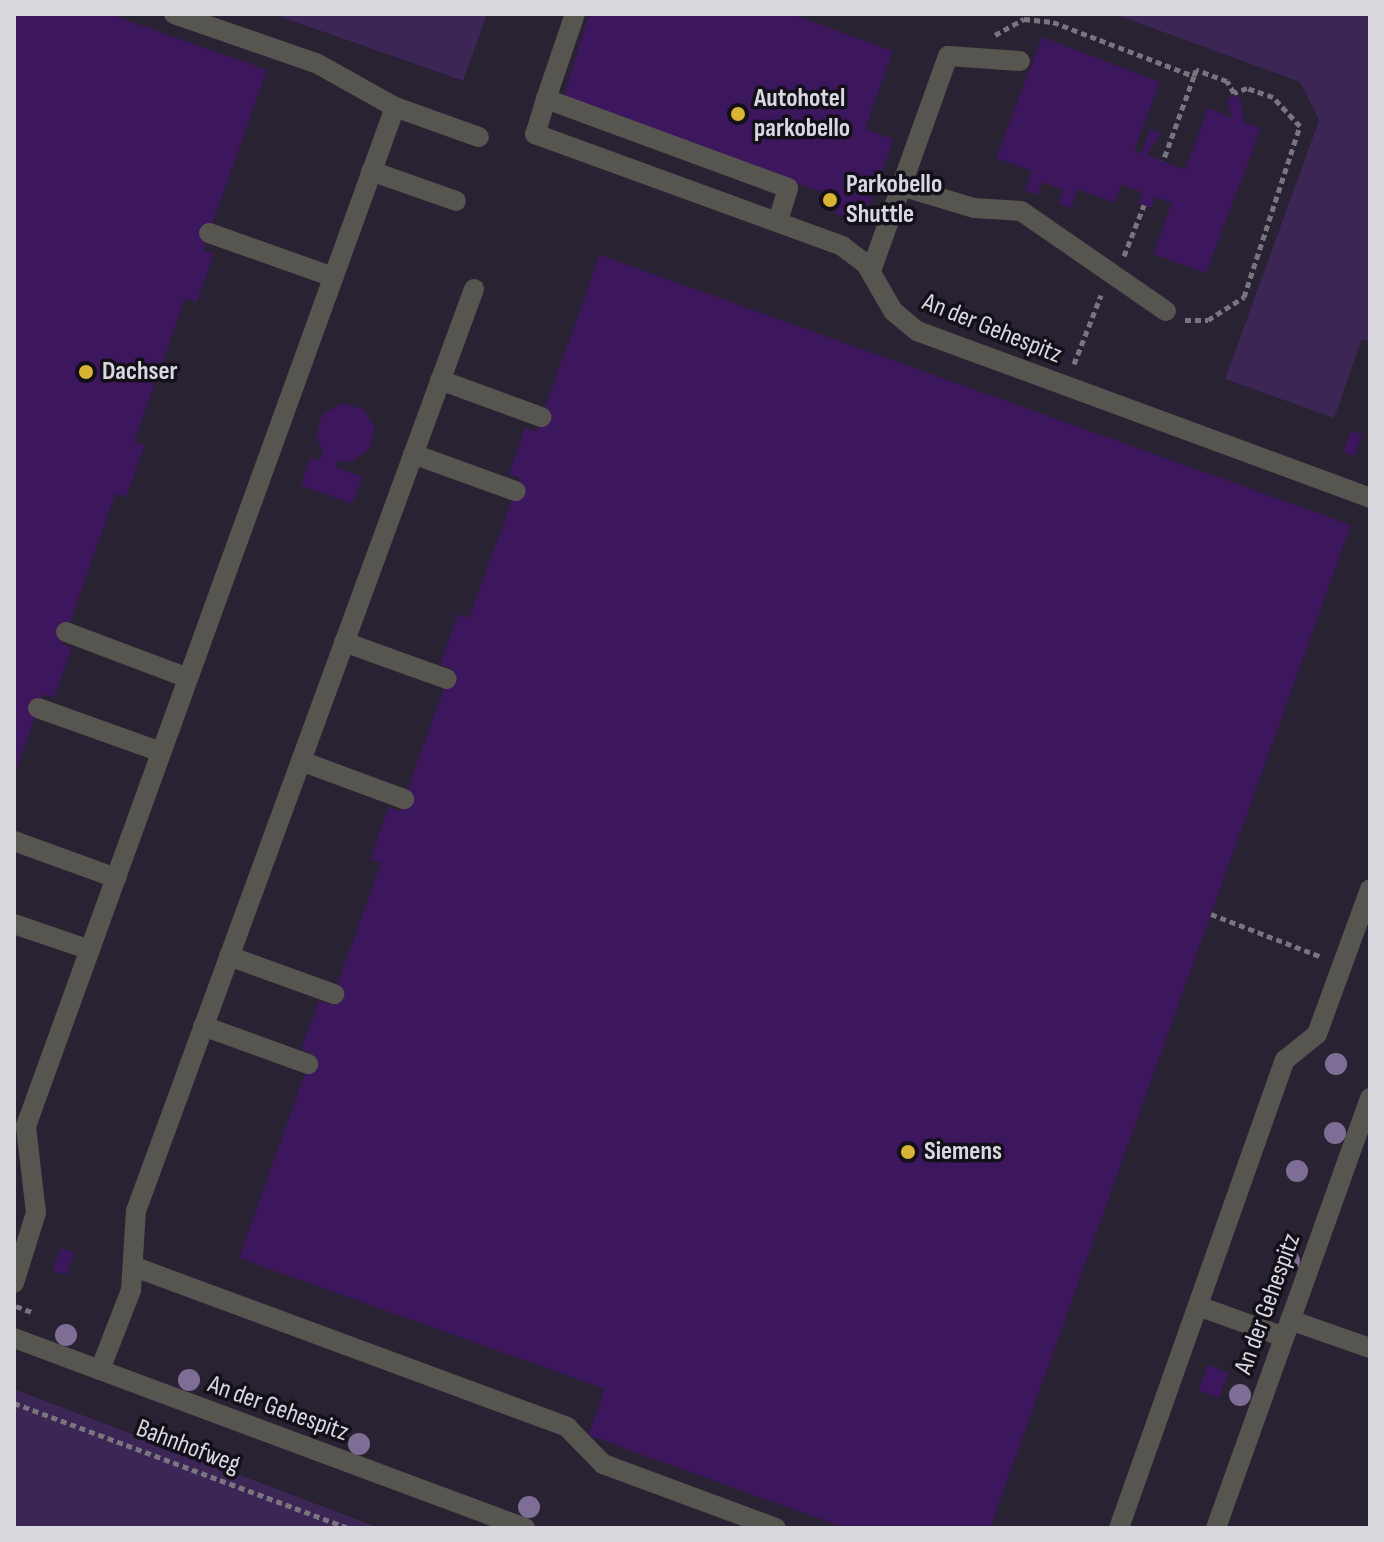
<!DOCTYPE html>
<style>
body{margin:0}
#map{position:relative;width:1384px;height:1542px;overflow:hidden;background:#1d1924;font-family:"Sofia Sans Condensed",sans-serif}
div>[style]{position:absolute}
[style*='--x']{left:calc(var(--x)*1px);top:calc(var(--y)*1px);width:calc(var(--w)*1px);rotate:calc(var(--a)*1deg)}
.built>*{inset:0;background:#282232}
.green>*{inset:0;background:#3c2655}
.building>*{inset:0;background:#3c175e;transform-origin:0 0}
.path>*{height:5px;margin-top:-2.5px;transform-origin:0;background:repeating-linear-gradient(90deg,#78757e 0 6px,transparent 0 10px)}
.minor>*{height:20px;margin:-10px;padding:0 10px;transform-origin:10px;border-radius:10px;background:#575550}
.trees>*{width:22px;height:22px;margin:-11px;border-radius:50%;background:#7e6e95}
.dots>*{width:22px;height:22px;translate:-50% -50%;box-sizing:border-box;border:4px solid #14101a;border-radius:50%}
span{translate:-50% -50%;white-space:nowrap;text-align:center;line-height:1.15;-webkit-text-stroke:7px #14101a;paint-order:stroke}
.poi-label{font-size:26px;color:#dad8df;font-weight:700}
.left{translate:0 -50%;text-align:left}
.street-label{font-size:26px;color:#dad8df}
.frame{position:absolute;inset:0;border:16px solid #dad8df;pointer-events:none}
</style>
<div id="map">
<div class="built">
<i style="clip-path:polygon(14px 14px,272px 14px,462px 81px,487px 14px,1114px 14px,1300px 81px,1319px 120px,1225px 379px,1363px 338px,1370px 341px,1370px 1528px,380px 1528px,14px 1389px)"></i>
</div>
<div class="green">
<i style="clip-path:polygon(272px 14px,487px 14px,463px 81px)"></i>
<i style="clip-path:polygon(1114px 14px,1370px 14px,1370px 341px,1362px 339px,1334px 418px,1225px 379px,1319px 120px,1300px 82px)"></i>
<i style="clip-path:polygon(14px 1389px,380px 1528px,14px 1528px)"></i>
</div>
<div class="building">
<i style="clip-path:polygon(14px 14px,109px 14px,267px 70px,203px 250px,214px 254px,197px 302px,185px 298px,134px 442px,145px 445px,126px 497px,116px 493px,62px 644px,72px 648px,54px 698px,44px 694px,14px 775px)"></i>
<i style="clip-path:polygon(589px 14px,791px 14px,893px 51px,865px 129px,894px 139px,863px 223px,834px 213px,839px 198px,563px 99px)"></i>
<i style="clip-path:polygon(1042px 37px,1160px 82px,1134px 151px,1141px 153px,1150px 129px,1161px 133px,1147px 155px,1185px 170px,1208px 108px,1232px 118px,1227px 103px,1230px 96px,1240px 97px,1244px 122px,1261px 128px,1206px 273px,1153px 254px,1172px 203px,1155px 197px,1151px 208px,1138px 203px,1142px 192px,1122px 184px,1115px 203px,1078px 189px,1071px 208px,1058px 203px,1063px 190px,1042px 182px,1037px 195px,1025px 190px,1032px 171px,996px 158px)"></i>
<i style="clip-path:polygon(600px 255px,1351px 525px,990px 1528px,845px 1528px,588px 1435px,605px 1389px,239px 1258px,312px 1053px,301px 1049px,319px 1001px,330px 1005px,381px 863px,370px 859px,389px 807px,400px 811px,451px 668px,440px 664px,458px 614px,469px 618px,520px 478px,509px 474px,525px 428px,536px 432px)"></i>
<i style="clip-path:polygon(341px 403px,363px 409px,375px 428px,369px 450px,350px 462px,338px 461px,336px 467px,362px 477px,352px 504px,301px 485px,311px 458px,319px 461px,323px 451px,316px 437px,322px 415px)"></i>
<i style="left:1351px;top:431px;width:12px;height:22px;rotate:20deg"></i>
<i style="left:61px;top:1248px;width:14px;height:24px;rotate:21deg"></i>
<i style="left:1208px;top:1365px;width:22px;height:27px;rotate:21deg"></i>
</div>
<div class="path">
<i style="--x:995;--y:35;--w:33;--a:-29"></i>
<i style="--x:1024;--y:19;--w:29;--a:6"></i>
<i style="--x:1053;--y:22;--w:151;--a:21"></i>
<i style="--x:1194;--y:76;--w:90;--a:110"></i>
<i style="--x:1124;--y:256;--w:55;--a:-68.6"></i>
<i style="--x:1185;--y:320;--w:23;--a:0"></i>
<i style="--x:1208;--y:320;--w:43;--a:-32.6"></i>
<i style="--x:1244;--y:297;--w:180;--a:-71.9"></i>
<i style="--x:1300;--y:126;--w:40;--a:-133"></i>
<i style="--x:1273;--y:97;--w:28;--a:-161"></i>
<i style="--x:1247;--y:88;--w:14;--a:159"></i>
<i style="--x:1234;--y:93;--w:14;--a:-120"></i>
<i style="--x:1227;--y:81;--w:33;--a:-160"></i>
<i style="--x:1196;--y:70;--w:6;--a:108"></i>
<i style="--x:1074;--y:364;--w:74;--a:-68.6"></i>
<i style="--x:1211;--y:914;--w:119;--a:21.2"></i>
<i style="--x:16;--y:1306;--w:19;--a:21"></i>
<i style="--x:1263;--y:1306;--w:19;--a:-69"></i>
<i style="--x:1242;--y:1365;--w:17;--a:-69"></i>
<i style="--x:14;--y:1403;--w:357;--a:20.5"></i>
</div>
<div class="minor">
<i style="--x:174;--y:14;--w:152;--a:19.1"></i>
<i style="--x:318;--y:64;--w:88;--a:29.2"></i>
<i style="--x:546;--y:99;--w:90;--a:-71.2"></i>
<i style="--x:371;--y:171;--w:90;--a:19.4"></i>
<i style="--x:901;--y:186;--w:76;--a:16.8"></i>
<i style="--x:974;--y:208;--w:47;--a:3.7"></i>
<i style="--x:1021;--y:211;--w:176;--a:34.6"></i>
<i style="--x:778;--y:221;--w:34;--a:-73"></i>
<i style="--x:788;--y:188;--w:258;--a:-159.8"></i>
<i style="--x:546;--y:99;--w:37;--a:107"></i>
<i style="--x:535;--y:134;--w:327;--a:20"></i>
<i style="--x:842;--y:246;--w:30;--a:37"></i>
<i style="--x:866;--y:264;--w:54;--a:60.1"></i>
<i style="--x:893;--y:311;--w:31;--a:40"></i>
<i style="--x:917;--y:331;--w:483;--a:20.2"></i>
<i style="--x:209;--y:233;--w:132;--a:19.5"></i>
<i style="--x:871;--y:271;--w:228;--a:-70.3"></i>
<i style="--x:948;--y:56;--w:72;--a:4"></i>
<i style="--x:440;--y:380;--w:108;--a:20.1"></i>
<i style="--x:413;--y:454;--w:109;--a:19.9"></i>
<i style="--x:66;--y:632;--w:130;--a:20.7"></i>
<i style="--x:344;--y:642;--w:109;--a:19.8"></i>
<i style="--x:38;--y:708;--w:131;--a:19.7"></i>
<i style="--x:301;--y:761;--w:110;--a:20.3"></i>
<i style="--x:14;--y:841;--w:109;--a:19.9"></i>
<i style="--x:14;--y:924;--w:80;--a:18.9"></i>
<i style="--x:229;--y:956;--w:112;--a:19.9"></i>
<i style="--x:203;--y:1026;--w:112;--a:19.9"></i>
<i style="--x:135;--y:1267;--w:461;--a:20.3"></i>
<i style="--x:567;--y:1427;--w:52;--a:45.8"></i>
<i style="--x:603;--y:1464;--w:184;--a:20.3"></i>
<i style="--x:14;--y:1283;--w:73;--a:-72.6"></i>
<i style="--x:36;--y:1213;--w:88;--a:-96.6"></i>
<i style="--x:26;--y:1126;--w:1084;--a:-70.09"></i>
<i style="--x:395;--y:107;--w:89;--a:19.7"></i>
<i style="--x:1198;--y:1306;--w:91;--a:19.8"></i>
<i style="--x:1290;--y:1320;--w:85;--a:19.3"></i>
<i style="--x:14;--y:1338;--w:545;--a:20.4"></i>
<i style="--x:100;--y:1370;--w:86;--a:-68.8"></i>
<i style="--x:131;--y:1290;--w:79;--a:-86.4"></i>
<i style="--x:136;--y:1211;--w:982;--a:-69.87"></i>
<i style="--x:1119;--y:1528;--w:497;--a:-70.5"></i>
<i style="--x:1285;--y:1060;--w:41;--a:-39.1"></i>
<i style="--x:1317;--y:1034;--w:154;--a:-69.9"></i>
<i style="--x:1216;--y:1528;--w:457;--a:-70.3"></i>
</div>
<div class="trees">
<i style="left:1336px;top:1064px"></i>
<i style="left:1335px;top:1133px"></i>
<i style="left:1297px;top:1171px"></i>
<i style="left:1289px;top:1261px"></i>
<i style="left:66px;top:1335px"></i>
<i style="left:189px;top:1380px"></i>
<i style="left:1240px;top:1395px"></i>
<i style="left:359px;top:1444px"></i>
<i style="left:529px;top:1507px"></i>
</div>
<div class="dots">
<i style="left:738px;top:114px;background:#d9b334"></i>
<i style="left:830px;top:200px;background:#d9b334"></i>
<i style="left:86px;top:372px;background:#d9b334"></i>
<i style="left:908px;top:1152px;background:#d9b334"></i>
</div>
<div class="poi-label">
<span class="left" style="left:754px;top:114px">Autohotel<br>parkobello</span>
<span class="left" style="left:846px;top:200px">Parkobello<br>Shuttle</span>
<span class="left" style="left:102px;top:372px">Dachser</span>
<span class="left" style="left:924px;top:1152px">Siemens</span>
</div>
<div class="street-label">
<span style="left:992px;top:329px;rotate:22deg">An der Gehespitz</span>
<span style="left:1268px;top:1304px;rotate:-70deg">An der Gehespitz</span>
<span style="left:278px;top:1409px;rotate:20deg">An der Gehespitz</span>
<span style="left:188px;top:1447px;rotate:21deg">Bahnhofweg</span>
</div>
<div class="frame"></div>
</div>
